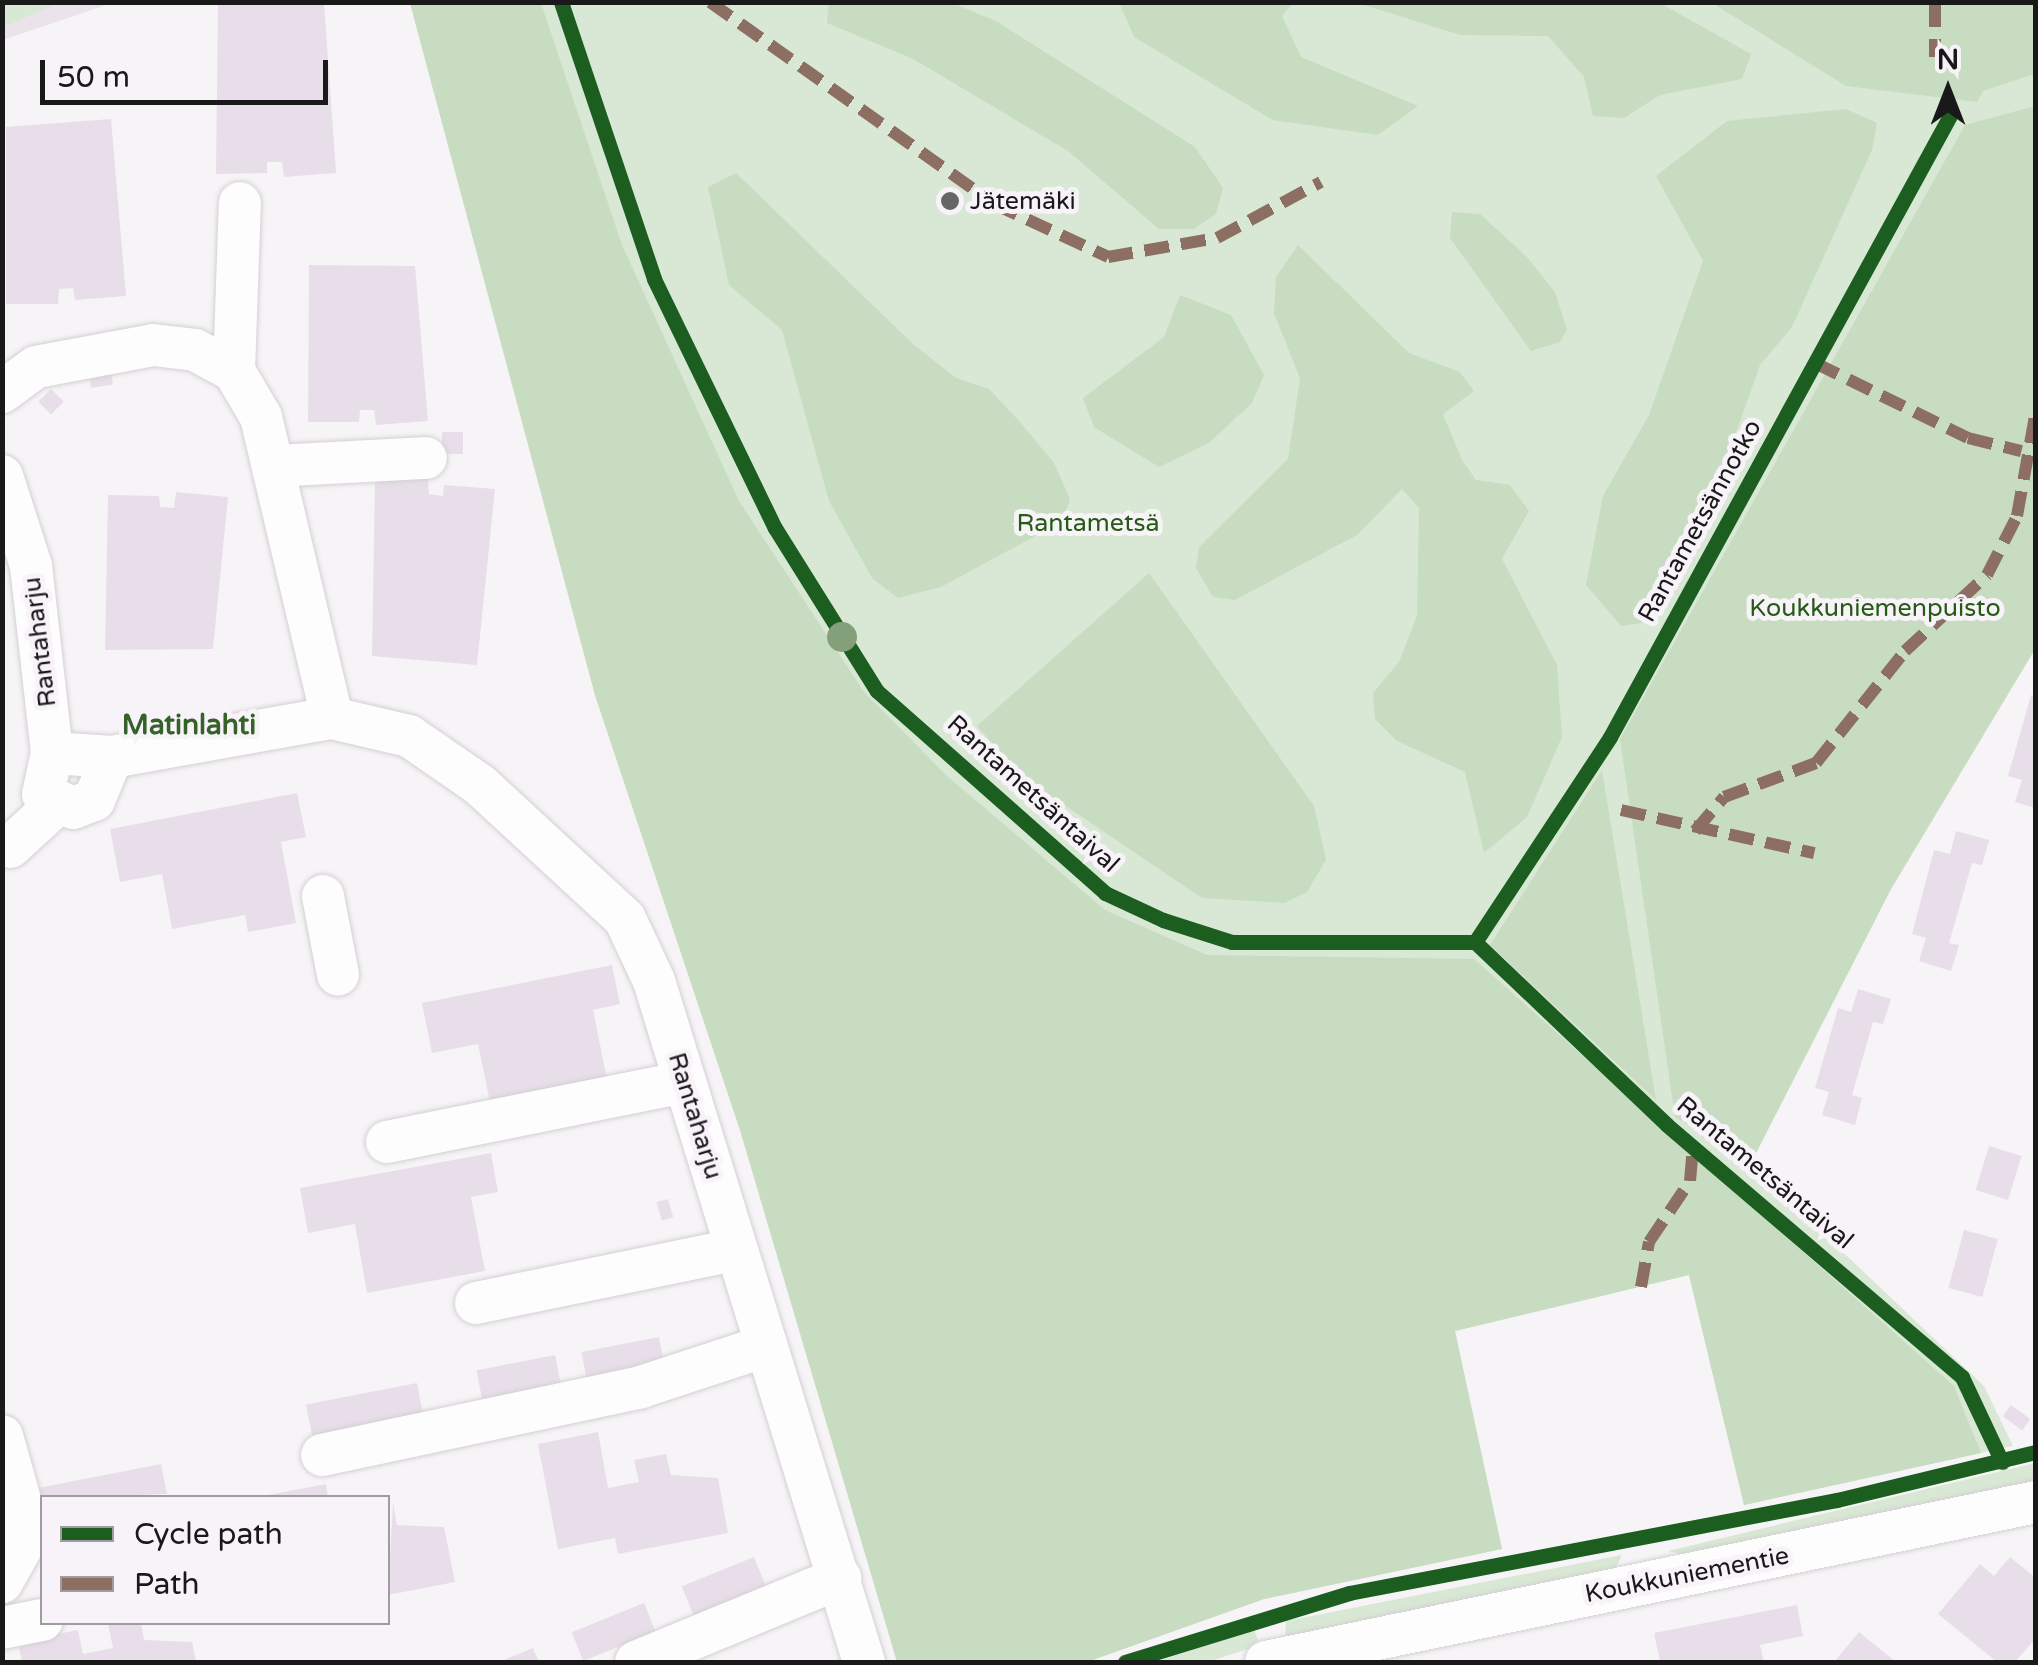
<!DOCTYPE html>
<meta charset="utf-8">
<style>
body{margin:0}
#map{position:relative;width:2038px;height:1665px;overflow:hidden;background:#f7f4f7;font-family:"Varela Round",sans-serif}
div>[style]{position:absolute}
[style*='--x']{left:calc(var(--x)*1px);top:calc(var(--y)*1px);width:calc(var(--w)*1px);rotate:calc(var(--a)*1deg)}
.built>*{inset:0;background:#eae4ea}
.green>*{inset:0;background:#d9e8d4}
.forest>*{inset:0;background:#c7dcc1}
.building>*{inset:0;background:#e8dee9;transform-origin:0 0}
.roads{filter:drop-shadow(0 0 2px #d3d0d3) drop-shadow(0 0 2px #d3d0d3)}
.minor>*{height:42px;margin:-21px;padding:0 21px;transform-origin:21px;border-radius:21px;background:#fefdfe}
.quiet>*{height:12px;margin-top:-6px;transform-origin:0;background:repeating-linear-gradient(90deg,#8d6e63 0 25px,transparent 0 37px)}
.cycleway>*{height:15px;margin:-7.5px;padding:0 7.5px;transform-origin:7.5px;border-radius:7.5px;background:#1b5e20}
.trees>*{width:30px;height:30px;margin:-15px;border-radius:50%;background:#84a07b}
.dots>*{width:28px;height:28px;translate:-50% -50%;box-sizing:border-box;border:5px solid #f8f3f8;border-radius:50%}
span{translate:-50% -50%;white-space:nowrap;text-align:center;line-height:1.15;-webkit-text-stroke:10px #f8f3f8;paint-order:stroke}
.poi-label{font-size:25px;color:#1a191a}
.left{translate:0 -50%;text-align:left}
.street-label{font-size:25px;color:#1a191a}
.park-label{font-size:25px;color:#265b16}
.neighbourhood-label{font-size:28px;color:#356229;font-weight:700}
.frame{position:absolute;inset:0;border:5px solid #1a191a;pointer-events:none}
.legend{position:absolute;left:40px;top:1495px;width:350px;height:130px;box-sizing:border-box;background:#f8f3f8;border:2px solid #9f9c9f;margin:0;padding:12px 18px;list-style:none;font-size:30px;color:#1a191a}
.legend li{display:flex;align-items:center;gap:20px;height:50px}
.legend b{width:50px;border:2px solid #9f9c9f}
.north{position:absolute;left:1898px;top:40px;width:100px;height:100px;-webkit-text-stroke:8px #f8f3f8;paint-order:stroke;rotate:0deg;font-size:28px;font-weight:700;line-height:40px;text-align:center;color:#1a191a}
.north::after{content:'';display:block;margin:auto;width:35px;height:45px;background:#1a191a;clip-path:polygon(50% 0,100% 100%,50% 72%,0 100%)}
.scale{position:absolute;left:40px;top:60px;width:288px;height:45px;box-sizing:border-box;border:5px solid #1a191a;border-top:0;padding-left:12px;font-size:30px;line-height:35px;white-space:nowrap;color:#1a191a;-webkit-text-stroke:8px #f8f3f8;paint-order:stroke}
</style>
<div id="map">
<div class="built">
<i style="clip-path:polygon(3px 3px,112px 3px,3px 40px)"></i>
</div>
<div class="green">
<i style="clip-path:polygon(3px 2px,59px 2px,59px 3px,3px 27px)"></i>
<i style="clip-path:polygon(410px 3px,2035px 3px,2035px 649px,1891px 889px,1750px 1164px,1984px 1386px,2013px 1446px,1744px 1505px,1689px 1275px,1455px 1331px,1502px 1549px,1264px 1599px,1087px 1662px,897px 1662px,740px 1130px,595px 695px)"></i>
<i style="clip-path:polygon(2035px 1463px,2035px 1482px,1690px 1556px,1668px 1551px)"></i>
<i style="clip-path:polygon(1622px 1555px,1614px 1571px,1285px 1638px,1286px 1621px)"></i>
<i style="clip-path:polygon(1254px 1630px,1260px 1645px,1208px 1662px,1155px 1662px)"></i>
</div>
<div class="forest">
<i style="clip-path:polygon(829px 2px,952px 3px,996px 21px,1195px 147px,1223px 188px,1216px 214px,1194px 229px,1159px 229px,1068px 151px,913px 59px,827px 23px)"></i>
<i style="clip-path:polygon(1119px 2px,1293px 3px,1282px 16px,1301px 57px,1418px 106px,1378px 135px,1273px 120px,1134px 37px)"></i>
<i style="clip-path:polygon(410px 3px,541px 3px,622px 245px,739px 501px,864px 692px,947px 776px,1105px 910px,1207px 955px,1474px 959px,1954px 1386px,1981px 1453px,1744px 1505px,1689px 1275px,1455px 1331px,1502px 1549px,1264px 1599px,1087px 1662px,897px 1662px,740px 1130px,595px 695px)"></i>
<i style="clip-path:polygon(1358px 3px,1660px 3px,1751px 54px,1742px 79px,1660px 95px,1624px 118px,1593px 116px,1584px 77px,1548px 36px,1460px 35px)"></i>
<i style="clip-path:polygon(1712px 3px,2035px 3px,2035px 74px,1983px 91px,1977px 102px,1846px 86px)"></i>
<i style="clip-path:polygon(2035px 106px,2035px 649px,1891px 889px,1750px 1165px,1675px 1117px,1620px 739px,1965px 125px)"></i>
<i style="clip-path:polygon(1846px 109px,1877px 123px,1872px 150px,1792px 327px,1760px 365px,1715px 492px,1641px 623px,1621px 626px,1586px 585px,1603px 496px,1649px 415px,1703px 261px,1656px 176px,1727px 121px)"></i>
<i style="clip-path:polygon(736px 173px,913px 344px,956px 378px,989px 389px,1020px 422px,1054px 463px,1070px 499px,1063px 521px,941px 587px,898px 598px,872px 578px,829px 501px,782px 330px,729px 285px,708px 187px)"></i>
<i style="clip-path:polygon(1452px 212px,1480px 214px,1526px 256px,1555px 292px,1567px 330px,1560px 342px,1531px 351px,1450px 238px)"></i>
<i style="clip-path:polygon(1298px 245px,1409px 353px,1460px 372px,1474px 391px,1443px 414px,1462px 460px,1476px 480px,1510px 485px,1529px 511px,1502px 559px,1557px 665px,1562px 737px,1527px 817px,1484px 853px,1465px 772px,1397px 741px,1375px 719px,1373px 693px,1399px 662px,1417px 616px,1419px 508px,1402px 489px,1357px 535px,1235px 600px,1213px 597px,1196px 568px,1199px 547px,1288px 459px,1300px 378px,1274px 313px,1276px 277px)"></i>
<i style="clip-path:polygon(1180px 295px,1231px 315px,1264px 375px,1252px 403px,1209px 443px,1159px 467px,1094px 427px,1083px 398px,1164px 337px)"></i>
<i style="clip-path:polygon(1149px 573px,1314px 806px,1326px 860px,1307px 892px,1285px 903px,1202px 898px,1020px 775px,977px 726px)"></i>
<i style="clip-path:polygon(1602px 770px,1656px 1100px,1490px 945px)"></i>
</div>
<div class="building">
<i style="clip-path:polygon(218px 2px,324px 2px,336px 173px,284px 177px,282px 162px,267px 162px,267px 173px,216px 174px)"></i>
<i style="clip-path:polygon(111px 119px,126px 296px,75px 300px,73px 288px,59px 289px,58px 304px,6px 304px,6px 127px)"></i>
<i style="clip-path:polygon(309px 265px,415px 266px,428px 421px,376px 425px,374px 410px,360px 410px,359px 422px,308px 422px)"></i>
<i style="left:110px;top:364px;width:21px;height:22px;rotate:82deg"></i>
<i style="left:51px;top:389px;width:18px;height:18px;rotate:45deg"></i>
<i style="left:442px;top:432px;width:21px;height:22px"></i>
<i style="clip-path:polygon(375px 479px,428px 479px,429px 494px,443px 496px,444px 485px,495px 489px,477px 665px,372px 656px)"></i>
<i style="clip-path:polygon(176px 492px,228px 497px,213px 649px,105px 650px,108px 495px,159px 496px,160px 507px,174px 508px)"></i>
<i style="clip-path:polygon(2031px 695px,2036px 696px,2036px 808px,2015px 802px,2022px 780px,2008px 776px)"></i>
<i style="clip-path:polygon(297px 793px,306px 837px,281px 842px,296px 923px,248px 932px,245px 915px,172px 929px,162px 874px,120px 882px,110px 829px)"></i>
<i style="clip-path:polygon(1956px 831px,1989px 840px,1982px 865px,1972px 863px,1949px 943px,1959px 945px,1951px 971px,1919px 961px,1926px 938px,1912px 934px,1934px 850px,1950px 854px)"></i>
<i style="clip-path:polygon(612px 965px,620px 1004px,593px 1010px,608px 1084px,491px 1107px,478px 1044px,432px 1053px,422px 1003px)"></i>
<i style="clip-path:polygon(1858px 989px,1891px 999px,1883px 1024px,1873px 1022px,1852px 1095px,1862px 1098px,1855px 1125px,1822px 1115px,1829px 1092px,1815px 1088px,1838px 1008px,1851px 1012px)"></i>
<i style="left:1989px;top:1146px;width:34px;height:46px;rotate:17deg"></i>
<i style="clip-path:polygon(491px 1153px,498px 1192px,471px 1197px,485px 1271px,367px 1293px,355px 1224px,308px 1233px,300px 1188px)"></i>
<i style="left:668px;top:1199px;width:19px;height:12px;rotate:74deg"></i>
<i style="left:1964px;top:1230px;width:35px;height:60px;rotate:15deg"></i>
<i style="left:659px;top:1337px;width:31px;height:79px;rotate:79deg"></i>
<i style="left:555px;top:1355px;width:32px;height:80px;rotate:79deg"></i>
<i style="left:417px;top:1383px;width:32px;height:113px;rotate:79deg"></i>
<i style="left:2011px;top:1405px;width:24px;height:14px;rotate:36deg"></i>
<i style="clip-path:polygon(598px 1432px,608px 1488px,639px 1482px,634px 1460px,666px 1454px,671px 1475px,718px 1478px,728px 1533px,618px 1554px,615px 1538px,558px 1549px,538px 1444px)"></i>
<i style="clip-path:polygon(161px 1464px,167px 1494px,39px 1498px,38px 1488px)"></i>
<i style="clip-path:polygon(326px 1484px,328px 1498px,263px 1498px,263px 1496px)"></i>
<i style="clip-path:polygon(393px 1503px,397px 1525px,444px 1527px,455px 1582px,388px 1595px)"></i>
<i style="left:754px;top:1557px;width:31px;height:78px;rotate:68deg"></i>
<i style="clip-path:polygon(2010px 1557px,2036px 1578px,2036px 1638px,2015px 1662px,1997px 1662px,1938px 1614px,1980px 1564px,1994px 1576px)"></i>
<i style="left:644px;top:1603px;width:31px;height:78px;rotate:68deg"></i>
<i style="clip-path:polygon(1797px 1605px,1803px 1636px,1760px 1645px,1764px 1662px,1660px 1662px,1654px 1633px)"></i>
<i style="clip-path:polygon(141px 1622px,144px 1640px,192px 1642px,196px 1662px,22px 1662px,18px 1642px,78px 1630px,83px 1654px,113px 1648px,108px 1624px)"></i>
<i style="clip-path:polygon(1859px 1632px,1896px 1662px,1834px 1662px)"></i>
<i style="clip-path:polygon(533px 1648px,539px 1662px,499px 1662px)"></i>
</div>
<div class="roads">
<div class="minor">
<i style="--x:234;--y:371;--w:168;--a:-88"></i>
<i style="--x:2;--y:392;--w:42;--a:-36.3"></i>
<i style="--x:36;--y:367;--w:119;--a:-10.6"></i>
<i style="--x:153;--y:345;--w:42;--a:6.8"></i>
<i style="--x:195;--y:350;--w:44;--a:28.3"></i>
<i style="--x:234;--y:371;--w:53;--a:59.6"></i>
<i style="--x:261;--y:417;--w:309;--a:76.7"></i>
<i style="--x:273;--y:466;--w:153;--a:-3"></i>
<i style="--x:2;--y:476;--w:95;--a:72.1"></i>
<i style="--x:31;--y:566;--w:188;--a:83.6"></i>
<i style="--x:112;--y:757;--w:47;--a:112.7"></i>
<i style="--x:94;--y:800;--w:22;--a:159"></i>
<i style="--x:73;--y:808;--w:33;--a:-155"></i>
<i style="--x:43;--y:794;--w:42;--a:-77.6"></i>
<i style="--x:52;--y:753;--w:60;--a:3.8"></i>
<i style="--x:112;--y:757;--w:223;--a:-10.1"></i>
<i style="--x:332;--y:718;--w:79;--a:13.2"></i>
<i style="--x:409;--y:736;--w:86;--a:34.6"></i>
<i style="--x:480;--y:785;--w:197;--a:42.7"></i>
<i style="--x:625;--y:919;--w:68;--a:64.9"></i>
<i style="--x:654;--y:981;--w:713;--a:72.86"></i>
<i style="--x:10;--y:847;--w:64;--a:-42.5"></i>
<i style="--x:323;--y:896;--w:80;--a:79.2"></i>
<i style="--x:387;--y:1142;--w:304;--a:-11.4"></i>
<i style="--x:476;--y:1303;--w:263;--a:-11.6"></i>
<i style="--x:2;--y:1436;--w:85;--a:74.3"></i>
<i style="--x:25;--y:1518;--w:25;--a:92"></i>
<i style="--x:24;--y:1543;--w:45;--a:119.4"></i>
<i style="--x:322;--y:1455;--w:326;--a:-12"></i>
<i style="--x:641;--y:1387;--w:132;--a:-18.2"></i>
<i style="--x:2;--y:1628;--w:41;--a:-11.3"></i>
<i style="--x:636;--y:1662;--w:221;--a:-22.4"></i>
<i style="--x:1266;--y:1662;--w:786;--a:-11.74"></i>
</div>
</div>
<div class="quiet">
<i style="--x:710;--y:2;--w:349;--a:35.4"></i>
<i style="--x:994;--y:204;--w:126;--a:24.9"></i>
<i style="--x:1108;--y:257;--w:111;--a:-9.9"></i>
<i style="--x:1217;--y:238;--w:118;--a:-28.3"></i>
<i style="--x:1935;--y:2;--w:55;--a:90"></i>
<i style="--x:1815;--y:363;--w:170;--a:26.1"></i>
<i style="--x:1968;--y:438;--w:55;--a:13.8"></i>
<i style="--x:1621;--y:810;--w:198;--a:12.6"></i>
<i style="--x:1695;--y:831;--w:45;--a:-49.5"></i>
<i style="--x:1724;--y:797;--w:98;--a:-20.3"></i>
<i style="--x:1816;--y:763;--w:143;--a:-51.5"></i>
<i style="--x:1905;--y:651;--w:112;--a:-42.8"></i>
<i style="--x:1987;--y:575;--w:66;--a:-63"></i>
<i style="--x:2017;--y:516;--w:108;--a:-79.8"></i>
<i style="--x:1641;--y:1287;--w:46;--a:-79.9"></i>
<i style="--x:1649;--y:1242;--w:73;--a:-56.1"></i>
<i style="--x:1690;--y:1181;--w:34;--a:-85"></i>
</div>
<div class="cycleway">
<i style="--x:561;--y:2;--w:292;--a:71.4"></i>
<i style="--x:654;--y:279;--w:277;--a:64.1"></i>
<i style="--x:775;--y:528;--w:192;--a:58"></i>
<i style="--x:877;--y:691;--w:305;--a:41.5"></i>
<i style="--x:1105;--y:893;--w:64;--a:25"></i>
<i style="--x:1163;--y:920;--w:72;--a:17.7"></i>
<i style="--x:1232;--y:942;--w:243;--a:0"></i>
<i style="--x:1475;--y:942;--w:265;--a:43.6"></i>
<i style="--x:1667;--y:1125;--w:388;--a:40.5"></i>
<i style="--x:1962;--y:1377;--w:94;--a:64.8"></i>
<i style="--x:1475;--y:942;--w:245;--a:-56.6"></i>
<i style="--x:1610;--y:737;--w:710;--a:-61.31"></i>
<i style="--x:1125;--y:1662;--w:234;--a:-17.1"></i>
<i style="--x:1349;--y:1593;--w:497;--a:-10.8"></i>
<i style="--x:1837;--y:1500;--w:205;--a:-13.6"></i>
</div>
<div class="trees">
<i style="left:842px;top:637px"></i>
</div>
<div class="dots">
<i style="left:950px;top:201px;background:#676667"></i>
</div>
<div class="poi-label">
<span class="left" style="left:970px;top:201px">Jätemäki</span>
</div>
<div class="street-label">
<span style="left:1700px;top:521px;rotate:-61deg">Rantametsännotko</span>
<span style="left:40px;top:642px;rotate:-97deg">Rantaharju</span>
<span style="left:1033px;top:794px;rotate:42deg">Rantametsäntaival</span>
<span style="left:695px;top:1116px;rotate:73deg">Rantaharju</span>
<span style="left:1765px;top:1173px;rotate:40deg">Rantametsäntaival</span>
<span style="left:1687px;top:1575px;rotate:-11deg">Koukkuniementie</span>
</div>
<div class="park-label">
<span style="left:1088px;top:523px">Rantametsä</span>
<span style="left:1875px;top:608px">Koukkuniemenpuisto</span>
</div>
<div class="neighbourhood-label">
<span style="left:189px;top:725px">Matinlahti</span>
</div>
<div class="frame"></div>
<ul class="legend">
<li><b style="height:12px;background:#1b5e20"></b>Cycle path</li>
<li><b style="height:12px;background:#8d6e63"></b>Path</li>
</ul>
<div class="north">N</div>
<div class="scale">50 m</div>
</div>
